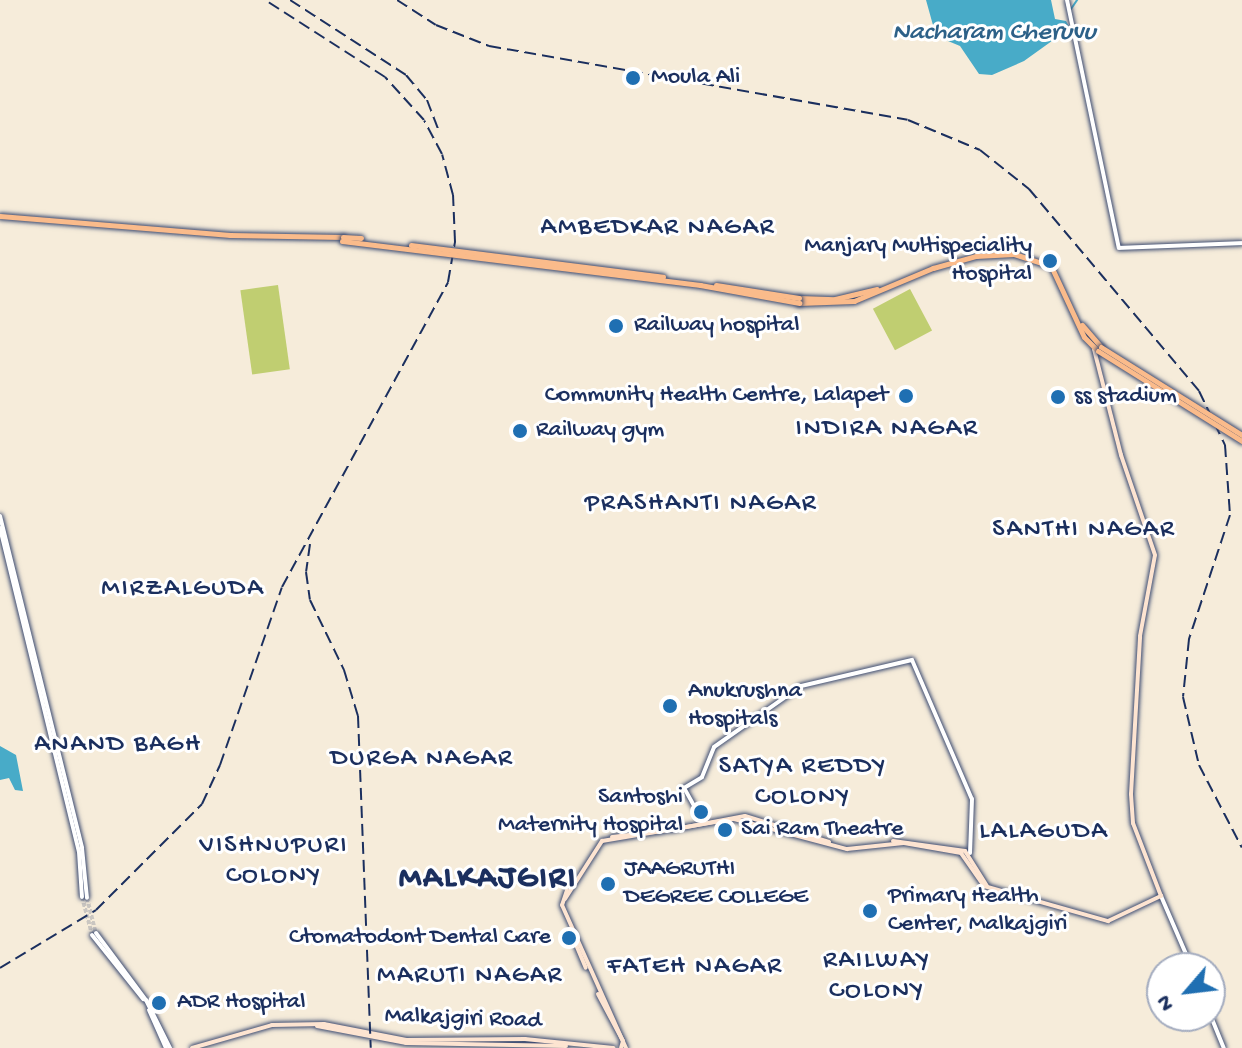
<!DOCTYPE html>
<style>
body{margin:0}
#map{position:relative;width:1242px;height:1048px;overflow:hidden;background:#f6ecda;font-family:"Gochi Hand",sans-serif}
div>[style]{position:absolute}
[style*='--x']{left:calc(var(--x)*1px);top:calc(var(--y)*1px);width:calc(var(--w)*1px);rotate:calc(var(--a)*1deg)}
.green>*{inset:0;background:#c0ce71;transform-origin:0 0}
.water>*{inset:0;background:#48abc8}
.stream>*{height:2px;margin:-1px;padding:0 1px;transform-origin:1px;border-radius:1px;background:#48abc8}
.tertiary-tunnel>*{height:4px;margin-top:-2px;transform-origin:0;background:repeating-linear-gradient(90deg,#cac6c1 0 4px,transparent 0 6px)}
.roads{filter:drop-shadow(0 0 2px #3c4b71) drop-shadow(0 0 2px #3c4b71)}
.tertiary>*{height:4px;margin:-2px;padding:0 2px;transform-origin:2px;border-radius:2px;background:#fff}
.secondary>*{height:4px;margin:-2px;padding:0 2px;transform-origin:2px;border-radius:2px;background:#fde4d1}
.primary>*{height:5px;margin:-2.5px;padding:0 2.5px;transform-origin:2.5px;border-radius:2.5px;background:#fabb8b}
.rail>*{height:2px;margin-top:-1px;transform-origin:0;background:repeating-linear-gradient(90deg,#1b2f5e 0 12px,transparent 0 18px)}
.bridges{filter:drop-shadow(0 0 2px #3c4b71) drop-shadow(0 0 2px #3c4b71)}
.primary-bridge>*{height:5px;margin:-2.5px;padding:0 2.5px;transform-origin:2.5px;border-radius:2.5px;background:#fabb8b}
.dots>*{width:22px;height:22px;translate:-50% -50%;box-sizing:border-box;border:4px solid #fff;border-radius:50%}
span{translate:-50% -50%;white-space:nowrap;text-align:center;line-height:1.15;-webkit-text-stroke:6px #fff;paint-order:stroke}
.poi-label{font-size:24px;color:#1b2f5e}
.left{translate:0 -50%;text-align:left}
.right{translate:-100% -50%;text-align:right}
.street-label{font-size:24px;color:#1b2f5e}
.water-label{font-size:26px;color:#2d6188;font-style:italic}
.neighbourhood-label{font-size:26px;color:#1b2f5e;letter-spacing:2px}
.district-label{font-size:32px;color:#1b2f5e;font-weight:700;letter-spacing:2px}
.north{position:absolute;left:1146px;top:952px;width:80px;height:80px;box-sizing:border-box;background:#fff;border:2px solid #a4acbf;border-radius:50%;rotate:242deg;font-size:22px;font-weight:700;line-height:32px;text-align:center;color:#1b2f5e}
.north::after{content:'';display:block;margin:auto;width:28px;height:36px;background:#1f6fb2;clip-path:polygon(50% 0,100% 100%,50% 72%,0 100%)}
</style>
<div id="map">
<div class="green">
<i style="left:278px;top:285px;width:85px;height:38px;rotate:82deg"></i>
<i style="left:910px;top:289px;width:47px;height:42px;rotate:62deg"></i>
</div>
<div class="water">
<i style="clip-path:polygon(926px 0,1051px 0,1055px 19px,1066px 21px,1070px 28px,1024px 61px,992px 75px,979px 74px,960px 46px,936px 36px)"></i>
<i style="clip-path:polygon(0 746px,16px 755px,23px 791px,15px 790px,9px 778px,0 780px)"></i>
</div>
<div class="stream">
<i style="--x:1071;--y:9;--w:11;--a:-56"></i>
</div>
<div class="tertiary-tunnel">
<i style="--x:82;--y:897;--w:39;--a:75"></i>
<i style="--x:87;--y:898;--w:36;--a:76"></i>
</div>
<div class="roads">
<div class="tertiary">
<i style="--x:1067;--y:0;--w:253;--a:78.2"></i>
<i style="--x:1119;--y:248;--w:123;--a:-2.3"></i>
<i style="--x:0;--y:516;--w:342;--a:76.1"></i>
<i style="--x:82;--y:848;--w:50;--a:84.3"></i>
<i style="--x:0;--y:528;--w:333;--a:76.3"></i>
<i style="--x:79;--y:852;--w:45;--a:86.2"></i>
<i style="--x:703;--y:822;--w:39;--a:-119"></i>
<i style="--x:684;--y:788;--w:21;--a:-31"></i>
<i style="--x:702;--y:777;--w:32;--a:-68"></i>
<i style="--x:714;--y:747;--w:106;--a:-35"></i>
<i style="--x:801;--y:686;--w:114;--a:-13.2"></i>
<i style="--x:912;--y:660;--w:151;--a:66.7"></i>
<i style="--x:972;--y:799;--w:54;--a:92.1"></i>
<i style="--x:1161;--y:896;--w:78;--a:66.7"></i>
<i style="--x:96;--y:933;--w:84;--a:53.3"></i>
<i style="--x:146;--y:1000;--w:54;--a:63.4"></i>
<i style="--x:92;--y:935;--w:82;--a:51.4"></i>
<i style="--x:149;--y:1010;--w:42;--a:65.9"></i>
<i style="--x:1210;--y:1014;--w:37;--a:68"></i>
</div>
<div class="secondary">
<i style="--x:671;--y:830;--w:75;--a:-10.7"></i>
<i style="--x:745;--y:816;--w:88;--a:17.2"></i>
<i style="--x:612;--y:837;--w:51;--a:-6.7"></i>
<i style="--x:893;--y:841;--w:73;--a:7.9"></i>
<i style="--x:965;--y:851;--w:41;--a:57.8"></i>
<i style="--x:567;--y:890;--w:16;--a:108"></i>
<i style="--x:562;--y:905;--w:157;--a:65.9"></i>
<i style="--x:565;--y:899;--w:69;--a:-57.5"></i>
<i style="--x:602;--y:841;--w:134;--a:-9.5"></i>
<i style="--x:734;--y:819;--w:117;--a:14.9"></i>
<i style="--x:847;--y:849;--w:57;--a:-6"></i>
<i style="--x:904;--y:843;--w:58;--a:10"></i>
<i style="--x:961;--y:853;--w:40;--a:55.1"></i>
<i style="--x:984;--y:886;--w:129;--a:15.8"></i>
<i style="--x:1108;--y:921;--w:59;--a:-25.3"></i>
<i style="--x:1161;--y:896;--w:78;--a:-111"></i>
<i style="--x:1133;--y:823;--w:29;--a:-94"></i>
<i style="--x:1131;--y:794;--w:158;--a:-86.7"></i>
<i style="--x:1140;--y:636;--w:82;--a:-79.5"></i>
<i style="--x:1155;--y:555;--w:106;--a:-108.8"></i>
<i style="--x:1121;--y:455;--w:109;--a:-104.3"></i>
<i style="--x:574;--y:940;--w:30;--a:67"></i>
<i style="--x:598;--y:994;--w:53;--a:62"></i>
<i style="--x:623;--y:1041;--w:7;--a:106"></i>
<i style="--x:317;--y:1026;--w:91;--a:10.8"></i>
<i style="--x:406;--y:1043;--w:160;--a:1.1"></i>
<i style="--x:192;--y:1048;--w:83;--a:-16"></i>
<i style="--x:272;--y:1025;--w:52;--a:-1.1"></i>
<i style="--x:324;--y:1024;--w:84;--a:11"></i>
<i style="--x:406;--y:1040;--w:119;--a:-0.5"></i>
<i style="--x:525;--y:1039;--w:89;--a:5.8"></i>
</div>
<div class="primary">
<i style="--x:0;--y:216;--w:231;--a:4.7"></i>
<i style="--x:230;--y:235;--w:113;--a:1"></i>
<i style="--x:799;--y:298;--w:36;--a:2"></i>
<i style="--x:835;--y:299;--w:43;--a:-13.4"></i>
<i style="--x:799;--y:303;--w:55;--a:-2.1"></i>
<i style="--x:854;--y:301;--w:86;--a:-22.7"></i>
<i style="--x:933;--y:268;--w:45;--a:-15.6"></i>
<i style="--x:976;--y:256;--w:38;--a:-3"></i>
<i style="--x:1014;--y:254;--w:39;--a:18"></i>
<i style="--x:1051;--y:266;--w:78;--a:65.1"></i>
<i style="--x:1084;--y:337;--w:20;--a:45"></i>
<i style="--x:1082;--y:325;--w:29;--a:49"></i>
</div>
</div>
<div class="rail">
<i style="--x:290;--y:0;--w:138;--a:32.9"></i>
<i style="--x:406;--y:75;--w:33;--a:50"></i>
<i style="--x:427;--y:100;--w:33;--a:69"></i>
<i style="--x:397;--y:0;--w:46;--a:32.7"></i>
<i style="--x:436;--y:25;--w:57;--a:21.6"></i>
<i style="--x:489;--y:46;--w:425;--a:10"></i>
<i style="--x:908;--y:120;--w:78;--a:22.6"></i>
<i style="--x:980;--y:150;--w:63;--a:38.5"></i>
<i style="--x:1029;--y:189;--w:264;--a:49.9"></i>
<i style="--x:1199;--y:391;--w:60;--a:64.3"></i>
<i style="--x:1225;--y:445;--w:70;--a:85.9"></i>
<i style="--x:1230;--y:515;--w:131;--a:108.3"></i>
<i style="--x:1189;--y:639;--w:58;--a:95.9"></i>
<i style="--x:1183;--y:697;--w:70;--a:76.8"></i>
<i style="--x:1199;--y:765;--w:93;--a:62.6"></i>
<i style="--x:310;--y:544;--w:28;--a:98"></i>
<i style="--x:306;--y:572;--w:28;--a:82"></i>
<i style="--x:310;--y:600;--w:78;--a:64.1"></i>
<i style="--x:344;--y:670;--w:48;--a:73.1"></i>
<i style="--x:358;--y:716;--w:332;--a:87.8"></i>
<i style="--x:0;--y:968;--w:112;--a:-31.1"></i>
<i style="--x:96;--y:910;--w:150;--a:-45"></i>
<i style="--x:202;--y:804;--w:43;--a:-65.2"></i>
<i style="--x:220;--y:765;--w:188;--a:-70.8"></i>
<i style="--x:282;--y:587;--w:347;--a:-61.4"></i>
<i style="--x:448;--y:282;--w:41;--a:-80.1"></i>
<i style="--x:455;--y:242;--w:47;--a:-92.4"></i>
<i style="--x:453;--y:195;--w:42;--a:-105"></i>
<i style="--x:442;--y:154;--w:38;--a:-118"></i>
<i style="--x:424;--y:120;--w:58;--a:-132.2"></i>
<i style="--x:385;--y:77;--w:143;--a:-147.3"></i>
</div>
<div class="bridges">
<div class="primary-bridge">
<i style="--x:343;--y:237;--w:18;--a:3"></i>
<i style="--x:342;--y:241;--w:361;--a:7"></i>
<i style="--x:700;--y:285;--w:101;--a:10.3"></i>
<i style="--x:411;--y:245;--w:254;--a:7.2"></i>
<i style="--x:716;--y:285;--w:84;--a:8.9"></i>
<i style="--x:1101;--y:347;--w:166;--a:32"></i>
<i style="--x:1098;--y:351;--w:170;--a:32"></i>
</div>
</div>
<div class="dots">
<i style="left:633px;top:78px;background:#1f6fb2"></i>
<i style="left:1050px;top:261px;background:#1f6fb2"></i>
<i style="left:616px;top:326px;background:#1f6fb2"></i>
<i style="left:906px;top:396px;background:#1f6fb2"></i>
<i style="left:1058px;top:397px;background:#1f6fb2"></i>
<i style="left:520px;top:431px;background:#1f6fb2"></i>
<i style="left:670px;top:706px;background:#1f6fb2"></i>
<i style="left:701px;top:812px;background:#1f6fb2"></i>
<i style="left:725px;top:830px;background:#1f6fb2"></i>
<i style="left:608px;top:884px;background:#1f6fb2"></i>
<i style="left:870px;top:911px;background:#1f6fb2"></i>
<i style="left:569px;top:938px;background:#1f6fb2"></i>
<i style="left:159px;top:1003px;background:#1f6fb2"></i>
</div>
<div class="poi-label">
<span class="left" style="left:651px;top:78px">Moula Ali</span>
<span class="right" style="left:1032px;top:261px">Manjary Multispeciality<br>Hospital</span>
<span class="left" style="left:634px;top:326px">Railway hospital</span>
<span class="right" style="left:888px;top:396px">Community Health Centre, Lalapet</span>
<span class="left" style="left:1074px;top:397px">ss stadium</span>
<span class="left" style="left:536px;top:431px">Railway gym</span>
<span class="left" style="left:688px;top:706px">Anukrushna<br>Hospitals</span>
<span class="right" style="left:683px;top:812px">Santoshi<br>Maternity Hospital</span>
<span class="left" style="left:741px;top:830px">Sai Ram Theatre</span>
<span class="left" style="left:624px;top:884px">JAAGRUTHI<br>DEGREE COLLEGE</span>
<span class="left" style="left:888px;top:911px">Primary Health<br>Center, Malkajgiri</span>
<span class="right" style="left:551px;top:938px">Ctomatodont Dental Care</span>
<span class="left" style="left:177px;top:1003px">ADR Hospital</span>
</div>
<div class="street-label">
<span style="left:463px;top:1019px;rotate:2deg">Malkajgiri Road</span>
</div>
<div class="water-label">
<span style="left:994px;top:34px">Nacharam Cheruvu</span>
</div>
<div class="neighbourhood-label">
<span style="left:658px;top:229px">AMBEDKAR NAGAR</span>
<span style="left:887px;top:430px">INDIRA NAGAR</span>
<span style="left:701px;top:505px">PRASHANTI NAGAR</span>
<span style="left:1084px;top:531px">SANTHI NAGAR</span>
<span style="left:183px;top:590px">MIRZALGUDA</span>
<span style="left:118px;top:746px">ANAND BAGH</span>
<span style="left:422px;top:760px">DURGA NAGAR</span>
<span style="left:803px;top:783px">SATYA REDDY<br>COLONY</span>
<span style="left:1044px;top:833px">LALAGUDA</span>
<span style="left:274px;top:862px">VISHNUPURI<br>COLONY</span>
<span style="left:877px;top:977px">RAILWAY<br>COLONY</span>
<span style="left:695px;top:968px">FATEH NAGAR</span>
<span style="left:470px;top:977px">MARUTI NAGAR</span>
</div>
<div class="district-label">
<span style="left:488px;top:879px">MALKAJGIRI</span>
</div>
<div class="north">N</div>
</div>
